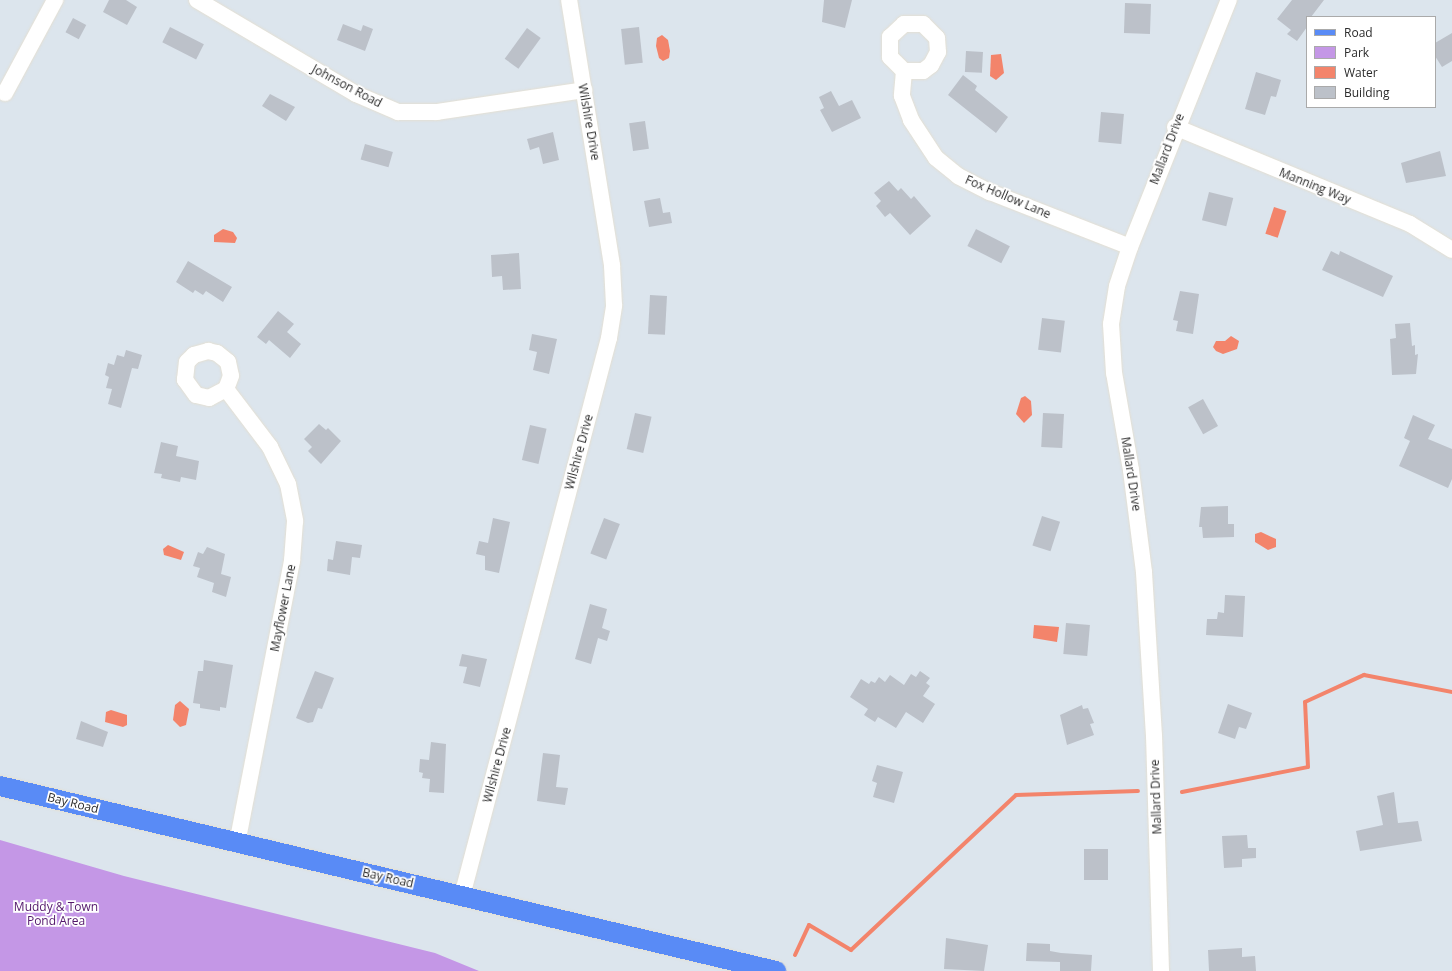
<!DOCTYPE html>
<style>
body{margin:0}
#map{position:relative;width:1452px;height:971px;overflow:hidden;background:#dce5ed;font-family:"Open Sans",sans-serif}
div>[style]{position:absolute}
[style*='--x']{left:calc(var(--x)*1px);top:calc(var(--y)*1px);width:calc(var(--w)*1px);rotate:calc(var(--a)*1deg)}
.green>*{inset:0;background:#c497e6}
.water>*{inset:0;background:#f3846b;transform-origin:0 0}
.stream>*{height:4px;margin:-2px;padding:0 2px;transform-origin:2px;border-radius:2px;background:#f3846b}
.building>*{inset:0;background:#bcc1c9;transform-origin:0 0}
.roads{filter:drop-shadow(0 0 1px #e4dfd2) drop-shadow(0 0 1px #e4dfd2)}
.minor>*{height:16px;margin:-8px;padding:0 8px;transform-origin:8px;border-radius:8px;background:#fff}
.major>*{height:20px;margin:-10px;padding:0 10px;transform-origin:10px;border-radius:10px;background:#598bf6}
span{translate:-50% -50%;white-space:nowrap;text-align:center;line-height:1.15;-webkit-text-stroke:3.5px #fff;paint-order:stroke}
.street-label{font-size:12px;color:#2b2b2b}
.park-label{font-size:12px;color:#53176b}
.legend{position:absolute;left:1306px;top:16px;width:130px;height:92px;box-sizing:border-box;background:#fff;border:1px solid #aaa;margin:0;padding:5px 7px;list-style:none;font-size:12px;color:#2b2b2b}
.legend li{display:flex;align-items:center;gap:8px;height:20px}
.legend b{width:20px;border:1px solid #aaa}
</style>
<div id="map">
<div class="green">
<i style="clip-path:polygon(0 840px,124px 876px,435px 953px,479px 971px,0 971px)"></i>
</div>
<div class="water">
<i style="clip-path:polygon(662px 35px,668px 40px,670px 51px,669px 58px,663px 61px,659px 58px,656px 46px,657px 38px)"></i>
<i style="clip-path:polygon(1001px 54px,1004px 73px,996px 80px,990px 76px,991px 55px)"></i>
<i style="left:1274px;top:207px;width:13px;height:28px;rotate:18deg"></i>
<i style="clip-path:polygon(223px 229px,233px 232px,237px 238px,235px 243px,214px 242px,214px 235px)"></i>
<i style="clip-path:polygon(1231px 336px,1239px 341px,1237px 349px,1223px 354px,1216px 351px,1213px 347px,1216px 341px,1225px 341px)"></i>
<i style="clip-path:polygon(1025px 396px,1031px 401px,1032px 415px,1024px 423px,1016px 414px,1021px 398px)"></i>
<i style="clip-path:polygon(1261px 532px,1276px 539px,1276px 547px,1268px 550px,1255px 542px,1255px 534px)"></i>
<i style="clip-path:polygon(168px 545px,184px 552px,181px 560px,164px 555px,163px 549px)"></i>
<i style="clip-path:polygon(1034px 625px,1059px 627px,1057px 642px,1033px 638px)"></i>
<i style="clip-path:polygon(180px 701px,189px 709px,186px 725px,180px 727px,173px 720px,175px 705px)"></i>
<i style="clip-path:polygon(111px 710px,127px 715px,127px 725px,123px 727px,105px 722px,106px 712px)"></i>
</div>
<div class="stream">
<i style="--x:1182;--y:792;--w:128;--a:-11.2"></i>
<i style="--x:1308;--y:767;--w:65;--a:-92.6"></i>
<i style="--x:1305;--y:702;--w:65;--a:-24.6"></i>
<i style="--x:1364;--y:675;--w:90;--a:10.9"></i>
<i style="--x:795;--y:955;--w:33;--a:-65"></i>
<i style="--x:809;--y:925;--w:49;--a:30.8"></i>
<i style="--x:851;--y:950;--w:226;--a:-43.2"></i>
<i style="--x:1016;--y:795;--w:122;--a:-1.9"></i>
</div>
<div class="building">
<i style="clip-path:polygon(109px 0,126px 0,137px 7px,127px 25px,103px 12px)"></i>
<i style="clip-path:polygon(824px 0,852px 0,845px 28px,822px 22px)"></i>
<i style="clip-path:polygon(1292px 0,1324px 0,1311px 17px,1307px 17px,1307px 27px,1297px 41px,1287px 34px,1291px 30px,1277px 19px)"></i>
<i style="left:1125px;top:3px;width:26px;height:30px;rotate:2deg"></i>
<i style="left:73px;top:18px;width:15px;height:16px;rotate:28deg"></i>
<i style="clip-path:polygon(343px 24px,361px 31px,363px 25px,373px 29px,365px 51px,337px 40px)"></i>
<i style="left:170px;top:27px;width:38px;height:17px;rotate:27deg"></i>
<i style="left:639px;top:27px;width:36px;height:18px;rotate:84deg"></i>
<i style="left:527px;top:28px;width:17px;height:38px;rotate:36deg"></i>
<i style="clip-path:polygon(1452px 33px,1452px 61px,1442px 67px,1435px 56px,1435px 43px)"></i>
<i style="left:966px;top:51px;width:17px;height:21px;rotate:3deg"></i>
<i style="clip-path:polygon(1256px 72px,1281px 80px,1276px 97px,1271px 96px,1265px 115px,1245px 109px)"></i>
<i style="clip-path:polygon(963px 75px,977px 86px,975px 90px,1008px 117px,996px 133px,948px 95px)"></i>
<i style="clip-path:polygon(831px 91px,839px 106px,852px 100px,861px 118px,832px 132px,820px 110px,824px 108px,819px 97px)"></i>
<i style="clip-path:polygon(270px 94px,295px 107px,286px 121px,262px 106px)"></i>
<i style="left:1101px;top:112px;width:23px;height:30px;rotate:5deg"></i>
<i style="left:645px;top:121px;width:28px;height:16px;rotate:82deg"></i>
<i style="clip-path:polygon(553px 132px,559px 160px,543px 164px,539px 147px,530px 150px,527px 139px)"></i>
<i style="left:365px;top:144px;width:29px;height:16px;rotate:16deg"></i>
<i style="clip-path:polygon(1440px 151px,1446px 176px,1406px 183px,1401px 163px)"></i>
<i style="clip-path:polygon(889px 181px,898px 191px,901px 188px,911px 199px,914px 196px,931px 216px,910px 235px,890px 213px,885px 217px,876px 206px,881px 201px,874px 193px)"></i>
<i style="left:1209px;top:192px;width:25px;height:29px;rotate:14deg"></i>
<i style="clip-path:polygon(660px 198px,663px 213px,670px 212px,672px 223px,649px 227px,644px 201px)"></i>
<i style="left:976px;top:229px;width:38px;height:19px;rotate:27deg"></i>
<i style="clip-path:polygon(1331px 251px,1339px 255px,1340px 251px,1393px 276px,1383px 297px,1322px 270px)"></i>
<i style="clip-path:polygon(519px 253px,521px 289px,503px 290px,502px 276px,492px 277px,491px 255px)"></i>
<i style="clip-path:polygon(188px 261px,232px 287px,223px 302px,206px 291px,203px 295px,195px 290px,193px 293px,176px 282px)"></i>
<i style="clip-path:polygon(1180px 291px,1199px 294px,1193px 334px,1176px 331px,1178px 321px,1173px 320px)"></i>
<i style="left:650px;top:295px;width:17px;height:39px;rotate:3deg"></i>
<i style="clip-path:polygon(278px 311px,294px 324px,287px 332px,301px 344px,290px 358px,269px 340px,266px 344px,257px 337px)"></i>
<i style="left:1042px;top:318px;width:23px;height:32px;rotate:7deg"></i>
<i style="clip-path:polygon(1410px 323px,1412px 346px,1415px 345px,1415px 355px,1418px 354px,1416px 374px,1392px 375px,1390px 339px,1396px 338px,1395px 324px)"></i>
<i style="clip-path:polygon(532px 334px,557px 339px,549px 374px,533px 370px,537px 352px,529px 350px)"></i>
<i style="clip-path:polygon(126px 350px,142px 355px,138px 369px,132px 368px,121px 408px,108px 404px,112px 389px,106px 388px,109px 377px,105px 375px,108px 363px,114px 365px,117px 355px,124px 357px)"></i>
<i style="left:1203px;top:399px;width:31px;height:17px;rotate:61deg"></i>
<i style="left:635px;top:413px;width:17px;height:37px;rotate:13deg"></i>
<i style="left:1043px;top:413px;width:21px;height:34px;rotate:3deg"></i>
<i style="clip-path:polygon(1413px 415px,1435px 425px,1428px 439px,1452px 449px,1452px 479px,1448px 488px,1399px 466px,1410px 441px,1404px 438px)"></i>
<i style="clip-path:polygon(319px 424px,326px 430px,328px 428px,341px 441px,321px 464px,308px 451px,312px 447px,304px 439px)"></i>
<i style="left:530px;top:425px;width:17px;height:36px;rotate:13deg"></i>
<i style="clip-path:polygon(161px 442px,178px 446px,176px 456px,199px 461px,196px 480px,181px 477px,180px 482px,161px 478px,162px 474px,154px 473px)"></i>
<i style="clip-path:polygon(1228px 506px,1228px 524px,1234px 524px,1234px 537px,1203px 538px,1202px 527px,1199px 527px,1201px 507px)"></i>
<i style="left:1042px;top:516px;width:19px;height:31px;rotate:18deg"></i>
<i style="clip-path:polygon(493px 518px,510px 522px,499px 573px,485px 570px,485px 556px,476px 554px,479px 541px,488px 543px)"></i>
<i style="left:604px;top:518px;width:17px;height:38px;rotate:21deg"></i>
<i style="clip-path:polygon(336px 541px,362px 545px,360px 558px,352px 557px,350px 575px,327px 571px,328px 559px,333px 560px)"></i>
<i style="clip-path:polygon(207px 547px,225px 554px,221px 574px,231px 577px,226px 597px,212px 592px,214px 583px,197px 577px,200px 568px,193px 566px,198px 552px,203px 554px)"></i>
<i style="clip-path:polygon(1225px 595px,1245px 596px,1243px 637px,1206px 635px,1207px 619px,1217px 619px,1218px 612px,1224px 613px)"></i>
<i style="clip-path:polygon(590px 604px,607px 609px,602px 628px,610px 631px,607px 641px,598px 638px,591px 664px,575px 659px)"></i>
<i style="left:1066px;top:623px;width:24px;height:31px;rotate:5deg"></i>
<i style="clip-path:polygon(462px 654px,487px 659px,480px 687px,463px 683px,467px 667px,459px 666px)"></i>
<i style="clip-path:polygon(204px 660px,233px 665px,226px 708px,220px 707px,220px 711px,200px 708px,200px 704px,193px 703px,198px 671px,203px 671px)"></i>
<i style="clip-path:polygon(315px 671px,334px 678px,322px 709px,318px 708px,313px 722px,308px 723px,296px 718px)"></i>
<i style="clip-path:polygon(920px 671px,930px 678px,926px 683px,930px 686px,923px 696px,935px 704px,923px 723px,906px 712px,896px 728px,878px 717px,875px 722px,864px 715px,868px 709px,850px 697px,861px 679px,869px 684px,871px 681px,875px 683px,879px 677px,885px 682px,890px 675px,904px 685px,911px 674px,916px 677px)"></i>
<i style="clip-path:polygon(1228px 704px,1252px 713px,1246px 729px,1239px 727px,1235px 739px,1218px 733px)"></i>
<i style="clip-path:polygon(1082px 705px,1083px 709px,1088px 708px,1094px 723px,1090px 724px,1094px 735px,1067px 745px,1060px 715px)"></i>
<i style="clip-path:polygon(81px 721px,108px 732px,103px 747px,76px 739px)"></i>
<i style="clip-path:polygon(431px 742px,446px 744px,444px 793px,429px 792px,430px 779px,422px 778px,423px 773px,419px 772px,420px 759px,429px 760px)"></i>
<i style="clip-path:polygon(543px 753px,560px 755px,556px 787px,568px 788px,565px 805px,537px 801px)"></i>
<i style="clip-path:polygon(877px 765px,903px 772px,894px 803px,873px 797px,877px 783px,872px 781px)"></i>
<i style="clip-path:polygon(1394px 792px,1398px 823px,1418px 821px,1422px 841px,1360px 851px,1356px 831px,1383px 825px,1377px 796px)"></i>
<i style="clip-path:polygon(1247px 835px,1248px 848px,1256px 848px,1256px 858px,1242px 859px,1242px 867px,1224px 868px,1222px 836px)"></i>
<i style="left:1084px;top:849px;width:24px;height:31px"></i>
<i style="clip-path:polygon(946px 938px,988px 945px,984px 971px,944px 969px)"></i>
<i style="clip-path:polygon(1027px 943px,1050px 944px,1050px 951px,1061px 953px,1092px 955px,1091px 971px,1060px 971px,1060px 962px,1026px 961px)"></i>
<i style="clip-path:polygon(1242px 948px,1242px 957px,1255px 956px,1256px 971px,1209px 971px,1208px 950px)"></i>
</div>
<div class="roads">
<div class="minor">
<i style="--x:197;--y:0;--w:185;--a:30.6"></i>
<i style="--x:356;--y:94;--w:46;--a:23.2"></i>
<i style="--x:398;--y:112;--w:39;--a:0"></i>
<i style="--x:437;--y:112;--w:149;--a:-8.5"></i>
<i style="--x:904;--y:71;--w:20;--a:-135"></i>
<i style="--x:890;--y:57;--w:20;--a:-90"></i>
<i style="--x:890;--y:37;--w:19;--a:-43"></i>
<i style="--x:904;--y:24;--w:19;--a:0"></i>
<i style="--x:923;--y:24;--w:20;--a:45"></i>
<i style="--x:937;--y:38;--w:14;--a:86"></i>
<i style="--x:938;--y:52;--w:15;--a:118"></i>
<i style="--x:931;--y:65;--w:10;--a:143"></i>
<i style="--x:923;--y:71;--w:19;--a:180"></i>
<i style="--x:904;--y:71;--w:25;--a:95"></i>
<i style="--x:902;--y:96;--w:26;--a:69"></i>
<i style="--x:911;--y:120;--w:45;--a:56.7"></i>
<i style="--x:936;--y:158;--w:28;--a:39"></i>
<i style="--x:958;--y:176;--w:36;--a:27"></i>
<i style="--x:990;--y:192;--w:150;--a:21.4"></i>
<i style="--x:5;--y:93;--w:106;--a:-61.7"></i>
<i style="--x:1175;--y:127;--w:254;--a:22.4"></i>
<i style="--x:1410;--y:224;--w:49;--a:31.8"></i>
<i style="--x:226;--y:389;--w:19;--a:152"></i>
<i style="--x:209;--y:398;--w:13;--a:-167"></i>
<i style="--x:196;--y:395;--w:19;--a:-126"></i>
<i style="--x:185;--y:380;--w:18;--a:-84"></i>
<i style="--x:187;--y:362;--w:10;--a:-45"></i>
<i style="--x:194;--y:355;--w:15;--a:-16"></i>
<i style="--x:208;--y:351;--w:9;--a:13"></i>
<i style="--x:217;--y:353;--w:14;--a:39"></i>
<i style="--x:228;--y:362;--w:14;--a:78"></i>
<i style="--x:231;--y:376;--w:14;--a:111"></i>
<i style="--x:226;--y:389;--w:73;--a:52.8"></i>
<i style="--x:270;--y:447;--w:41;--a:64.1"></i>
<i style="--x:288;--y:484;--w:38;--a:79"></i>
<i style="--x:295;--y:521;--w:40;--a:94.3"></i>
<i style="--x:292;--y:561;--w:287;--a:101"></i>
<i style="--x:462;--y:896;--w:577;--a:-75.24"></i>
<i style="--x:609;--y:338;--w:33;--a:-81"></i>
<i style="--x:614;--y:305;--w:40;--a:-92.9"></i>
<i style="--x:612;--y:265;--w:268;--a:-99.2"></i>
<i style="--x:1161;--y:971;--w:235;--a:-91.7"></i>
<i style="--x:1154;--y:736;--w:164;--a:-93.5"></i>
<i style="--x:1144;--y:572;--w:103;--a:-97.3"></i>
<i style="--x:1131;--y:470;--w:98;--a:-99.9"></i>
<i style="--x:1114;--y:373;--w:49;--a:-93.5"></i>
<i style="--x:1111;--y:324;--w:38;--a:-81"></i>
<i style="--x:1117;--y:286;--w:41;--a:-71.6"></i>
<i style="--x:1130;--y:247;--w:266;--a:-68.2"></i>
</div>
<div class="major">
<i style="--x:0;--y:786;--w:798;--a:13.41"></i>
</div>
</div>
<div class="street-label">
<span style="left:347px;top:86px;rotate:28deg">Johnson Road</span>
<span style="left:589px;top:122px;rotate:80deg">Wilshire Drive</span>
<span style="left:1167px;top:149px;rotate:-69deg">Mallard Drive</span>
<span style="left:1315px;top:186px;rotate:22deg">Manning Way</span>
<span style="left:1008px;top:197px;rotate:23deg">Fox Hollow Lane</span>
<span style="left:579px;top:452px;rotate:-75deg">Wilshire Drive</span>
<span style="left:1131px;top:474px;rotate:81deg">Mallard Drive</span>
<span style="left:283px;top:608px;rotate:-79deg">Mayflower Lane</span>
<span style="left:497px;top:765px;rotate:-75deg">Wilshire Drive</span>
<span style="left:1156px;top:797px;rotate:-92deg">Mallard Drive</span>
<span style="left:73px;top:803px;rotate:14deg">Bay Road</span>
<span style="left:388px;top:878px;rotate:13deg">Bay Road</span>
</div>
<div class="park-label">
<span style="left:56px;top:914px">Muddy &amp; Town<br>Pond Area</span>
</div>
<ul class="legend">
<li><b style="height:5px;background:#598bf6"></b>Road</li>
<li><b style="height:11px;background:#c497e6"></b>Park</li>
<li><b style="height:11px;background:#f3846b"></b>Water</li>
<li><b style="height:11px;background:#bcc1c9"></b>Building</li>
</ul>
</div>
